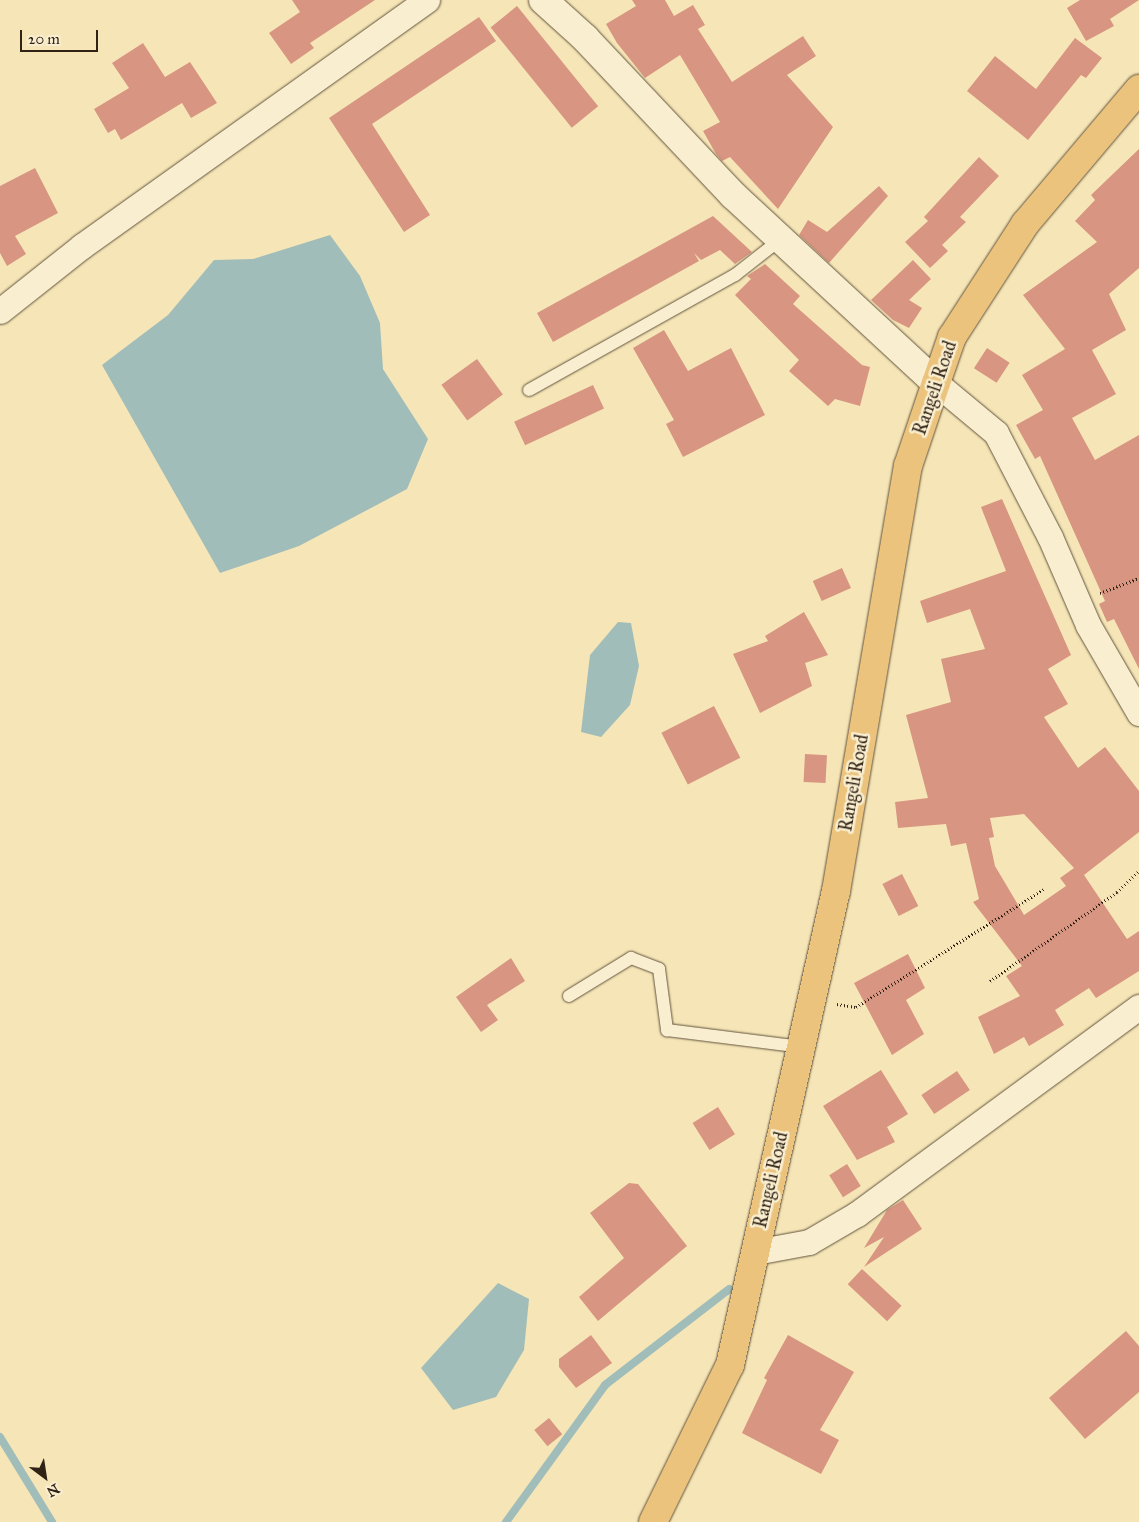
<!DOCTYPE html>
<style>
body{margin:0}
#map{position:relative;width:1139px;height:1522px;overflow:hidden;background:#f6e6b7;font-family:"IM FELL Great Primer",serif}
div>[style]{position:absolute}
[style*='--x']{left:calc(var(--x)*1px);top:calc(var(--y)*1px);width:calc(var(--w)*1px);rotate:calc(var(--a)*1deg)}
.water>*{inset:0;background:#a1bdb9}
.stream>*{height:8px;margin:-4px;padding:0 4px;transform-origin:4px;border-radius:4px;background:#a1bdb9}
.building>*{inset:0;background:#d89581;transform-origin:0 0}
.path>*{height:3px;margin-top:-1.5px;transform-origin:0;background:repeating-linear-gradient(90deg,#312216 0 1px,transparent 0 3.5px)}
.roads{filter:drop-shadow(0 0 1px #62533e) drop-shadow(0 0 1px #62533e)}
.lane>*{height:12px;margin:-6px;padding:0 6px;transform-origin:6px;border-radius:6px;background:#f9efd0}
.street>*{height:25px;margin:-12.5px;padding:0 12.5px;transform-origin:12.5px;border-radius:12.5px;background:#f9efd0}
.secondary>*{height:28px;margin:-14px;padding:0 14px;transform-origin:14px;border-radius:14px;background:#f9efd0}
.primary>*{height:28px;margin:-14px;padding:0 14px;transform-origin:14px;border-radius:14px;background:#ebc37c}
span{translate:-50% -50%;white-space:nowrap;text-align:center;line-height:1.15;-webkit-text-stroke:5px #f9efd0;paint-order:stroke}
.street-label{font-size:18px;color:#312216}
.north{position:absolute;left:20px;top:1452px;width:50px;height:50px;-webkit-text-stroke:4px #f9efd0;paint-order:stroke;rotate:149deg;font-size:14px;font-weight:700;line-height:20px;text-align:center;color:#312216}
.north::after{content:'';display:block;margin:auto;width:18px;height:22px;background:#312216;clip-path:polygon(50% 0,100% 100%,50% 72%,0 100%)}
.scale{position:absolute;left:20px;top:30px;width:78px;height:22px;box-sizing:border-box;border:2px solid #312216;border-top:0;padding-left:6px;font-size:15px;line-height:18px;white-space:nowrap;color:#312216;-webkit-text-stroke:4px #f9efd0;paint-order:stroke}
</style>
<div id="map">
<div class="water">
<i style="clip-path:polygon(330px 235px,360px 276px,380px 323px,383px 369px,428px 439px,407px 489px,299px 546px,220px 573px,102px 365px,168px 315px,214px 260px,253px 259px)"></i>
<i style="clip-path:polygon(618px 622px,631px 623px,639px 666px,630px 705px,601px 737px,581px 732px,590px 655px)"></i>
<i style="clip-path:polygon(498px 1283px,529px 1299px,524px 1350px,496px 1397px,453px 1410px,421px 1368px)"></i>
</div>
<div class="stream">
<i style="--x:0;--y:1437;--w:100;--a:58.5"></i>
<i style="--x:506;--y:1522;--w:169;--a:-54.1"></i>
<i style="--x:605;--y:1385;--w:157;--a:-37.7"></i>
</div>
<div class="building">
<i style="clip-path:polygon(292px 0,375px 0,310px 43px,314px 48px,291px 64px,269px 33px,300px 12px)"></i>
<i style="clip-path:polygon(632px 0,665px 0,674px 16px,693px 5px,705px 25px,698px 29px,732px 82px,803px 36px,816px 56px,787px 75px,833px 127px,778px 209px,730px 157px,722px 161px,716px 154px,703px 131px,720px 122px,680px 55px,645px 78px,617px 43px,606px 24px,636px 6px)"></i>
<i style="clip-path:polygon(1080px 0,1139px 0,1110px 19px,1114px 26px,1086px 41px,1067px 8px)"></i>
<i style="left:517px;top:6px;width:129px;height:34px;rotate:51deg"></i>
<i style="clip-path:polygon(479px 17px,496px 41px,372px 124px,430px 215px,404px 232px,329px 118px)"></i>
<i style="clip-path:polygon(1075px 38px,1102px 58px,1086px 78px,1081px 75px,1028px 140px,967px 91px,995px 56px,1036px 89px)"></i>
<i style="clip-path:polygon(143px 43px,165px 77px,190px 62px,217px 103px,191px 118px,182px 103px,121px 140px,115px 129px,108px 133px,94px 109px,129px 88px,112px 63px)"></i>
<i style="clip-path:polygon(1139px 149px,1139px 268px,1109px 294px,1126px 330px,1092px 350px,1116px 394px,1072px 418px,1095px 460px,1139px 435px,1139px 669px,1114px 619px,1107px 622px,1099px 604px,1105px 601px,1040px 456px,1035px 459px,1016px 425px,1043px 410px,1022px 375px,1065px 349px,1023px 295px,1097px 242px,1075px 221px,1095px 200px,1091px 195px)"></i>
<i style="clip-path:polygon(979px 157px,999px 176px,960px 217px,966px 222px,942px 245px,948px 251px,930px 268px,905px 242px,928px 221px,924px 217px)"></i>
<i style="clip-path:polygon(35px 168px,58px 213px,15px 236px,26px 254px,7px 266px,0 253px,0 186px)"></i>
<i style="clip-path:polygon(879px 186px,888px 196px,829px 263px,799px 235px,808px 220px,827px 232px)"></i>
<i style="clip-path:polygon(713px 216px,752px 252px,735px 264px,720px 250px,701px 260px,694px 253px,699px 261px,553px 342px,537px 313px)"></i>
<i style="clip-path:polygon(913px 260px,931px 279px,909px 300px,922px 308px,909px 328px,893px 320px,871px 300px)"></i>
<i style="clip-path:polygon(765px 264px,800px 296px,793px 304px,862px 365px,870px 367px,860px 406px,835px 399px,828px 406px,789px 371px,799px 360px,735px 295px,751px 279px,747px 276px)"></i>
<i style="clip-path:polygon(664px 330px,688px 371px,731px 348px,765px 415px,683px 457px,666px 424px,674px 420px,633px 348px)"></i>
<i style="left:987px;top:348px;width:27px;height:24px;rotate:33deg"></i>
<i style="left:477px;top:359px;width:44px;height:44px;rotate:54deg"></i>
<i style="left:593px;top:385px;width:26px;height:87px;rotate:65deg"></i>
<i style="clip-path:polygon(evenodd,1002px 499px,1071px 655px,1048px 669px,1068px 704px,1044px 717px,1078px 768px,1105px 747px,1139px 791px,1139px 832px,1084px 875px,1127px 939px,1139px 931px,1139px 971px,1096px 998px,1089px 988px,1055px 1010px,1064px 1025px,1029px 1046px,1024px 1037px,994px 1054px,978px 1017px,1020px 996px,1006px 976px,1022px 966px,973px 902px,979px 899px,966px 843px,951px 846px,946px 824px,898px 828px,895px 802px,928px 798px,906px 715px,951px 702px,941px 659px,985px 649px,970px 609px,927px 623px,920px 601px,1006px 571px,981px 507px,1002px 499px,1024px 814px,1074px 868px,1060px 878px,1066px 886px,1024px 915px,995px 866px,989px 838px,994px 837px,990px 818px,1024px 814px)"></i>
<i style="left:842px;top:568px;width:22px;height:32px;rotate:66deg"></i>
<i style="clip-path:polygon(804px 612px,828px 655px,805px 663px,812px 686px,760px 713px,733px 654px,768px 641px,765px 636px)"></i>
<i style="left:714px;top:706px;width:58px;height:59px;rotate:63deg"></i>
<i style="left:805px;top:754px;width:22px;height:28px;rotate:3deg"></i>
<i style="left:902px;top:874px;width:36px;height:22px;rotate:63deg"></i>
<i style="clip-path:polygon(908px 954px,925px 988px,906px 1000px,924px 1034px,892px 1055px,854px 983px)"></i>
<i style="clip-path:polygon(511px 958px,525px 981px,487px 1005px,498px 1020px,481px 1032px,456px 997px)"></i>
<i style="clip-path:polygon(881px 1070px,908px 1114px,887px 1127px,895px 1142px,857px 1160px,823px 1106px)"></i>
<i style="left:957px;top:1071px;width:23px;height:43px;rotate:56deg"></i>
<i style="left:718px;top:1107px;width:32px;height:30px;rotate:58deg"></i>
<i style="left:847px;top:1164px;width:26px;height:21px;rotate:58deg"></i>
<i style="clip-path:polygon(629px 1183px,638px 1184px,687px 1246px,598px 1321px,579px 1297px,624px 1258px,590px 1213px)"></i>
<i style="clip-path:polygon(903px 1200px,922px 1229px,864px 1267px,884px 1237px,864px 1248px,887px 1210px)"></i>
<i style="left:862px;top:1269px;width:54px;height:21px;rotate:43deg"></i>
<i style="clip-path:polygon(1126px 1331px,1139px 1346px,1139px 1392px,1085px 1439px,1049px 1398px)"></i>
<i style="clip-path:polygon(591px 1335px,612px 1363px,576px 1388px,559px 1367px,559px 1359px)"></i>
<i style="clip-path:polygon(788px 1335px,854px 1372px,820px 1430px,839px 1440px,821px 1474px,742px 1433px,767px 1380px,764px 1378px)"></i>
<i style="left:549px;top:1418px;width:21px;height:19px;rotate:51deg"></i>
</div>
<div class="path">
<i style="--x:1100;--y:593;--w:42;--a:-21"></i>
<i style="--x:990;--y:981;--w:155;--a:-35"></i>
<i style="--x:1117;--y:892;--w:30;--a:-44"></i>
<i style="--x:837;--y:1004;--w:19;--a:9"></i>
<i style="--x:856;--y:1007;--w:222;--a:-32.1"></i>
</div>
<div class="roads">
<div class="lane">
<i style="--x:529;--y:390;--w:236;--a:-29.2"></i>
<i style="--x:735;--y:275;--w:58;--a:-38"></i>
<i style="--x:569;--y:996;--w:73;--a:-31.5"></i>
<i style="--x:631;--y:958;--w:30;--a:21"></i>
<i style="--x:659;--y:969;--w:62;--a:82.5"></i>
<i style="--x:667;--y:1030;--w:135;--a:7.2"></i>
</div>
<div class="street">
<i style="--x:0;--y:311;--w:105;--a:-38.4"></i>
<i style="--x:82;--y:246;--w:424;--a:-35.5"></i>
<i style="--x:936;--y:383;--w:78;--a:39.8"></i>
<i style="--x:996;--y:433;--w:117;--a:62.6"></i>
<i style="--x:1050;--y:537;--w:96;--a:66.6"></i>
<i style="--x:1088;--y:625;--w:102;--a:59.9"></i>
<i style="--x:755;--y:1252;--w:55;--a:-10.5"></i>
<i style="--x:809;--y:1242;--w:56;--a:-30.3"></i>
<i style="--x:857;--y:1214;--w:350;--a:-36.3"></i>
</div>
<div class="secondary">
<i style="--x:543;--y:0;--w:57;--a:42.1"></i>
<i style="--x:585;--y:38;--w:216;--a:46.7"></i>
<i style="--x:733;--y:195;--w:277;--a:42.8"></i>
</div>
<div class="primary">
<i style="--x:653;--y:1522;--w:175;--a:-63.9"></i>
<i style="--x:730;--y:1365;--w:486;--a:-77.4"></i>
<i style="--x:836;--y:891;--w:431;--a:-80.4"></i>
<i style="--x:908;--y:466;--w:88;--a:-71.4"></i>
<i style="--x:936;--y:383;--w:49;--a:-70.8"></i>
<i style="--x:952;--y:337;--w:135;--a:-57.1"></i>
<i style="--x:1025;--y:224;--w:177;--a:-49.8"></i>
</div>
</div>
<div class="street-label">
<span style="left:935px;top:388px;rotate:-71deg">Rangeli Road</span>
<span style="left:854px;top:783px;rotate:-80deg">Rangeli Road</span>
<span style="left:771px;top:1180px;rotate:-77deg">Rangeli Road</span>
</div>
<div class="north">N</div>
<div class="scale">20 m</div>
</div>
